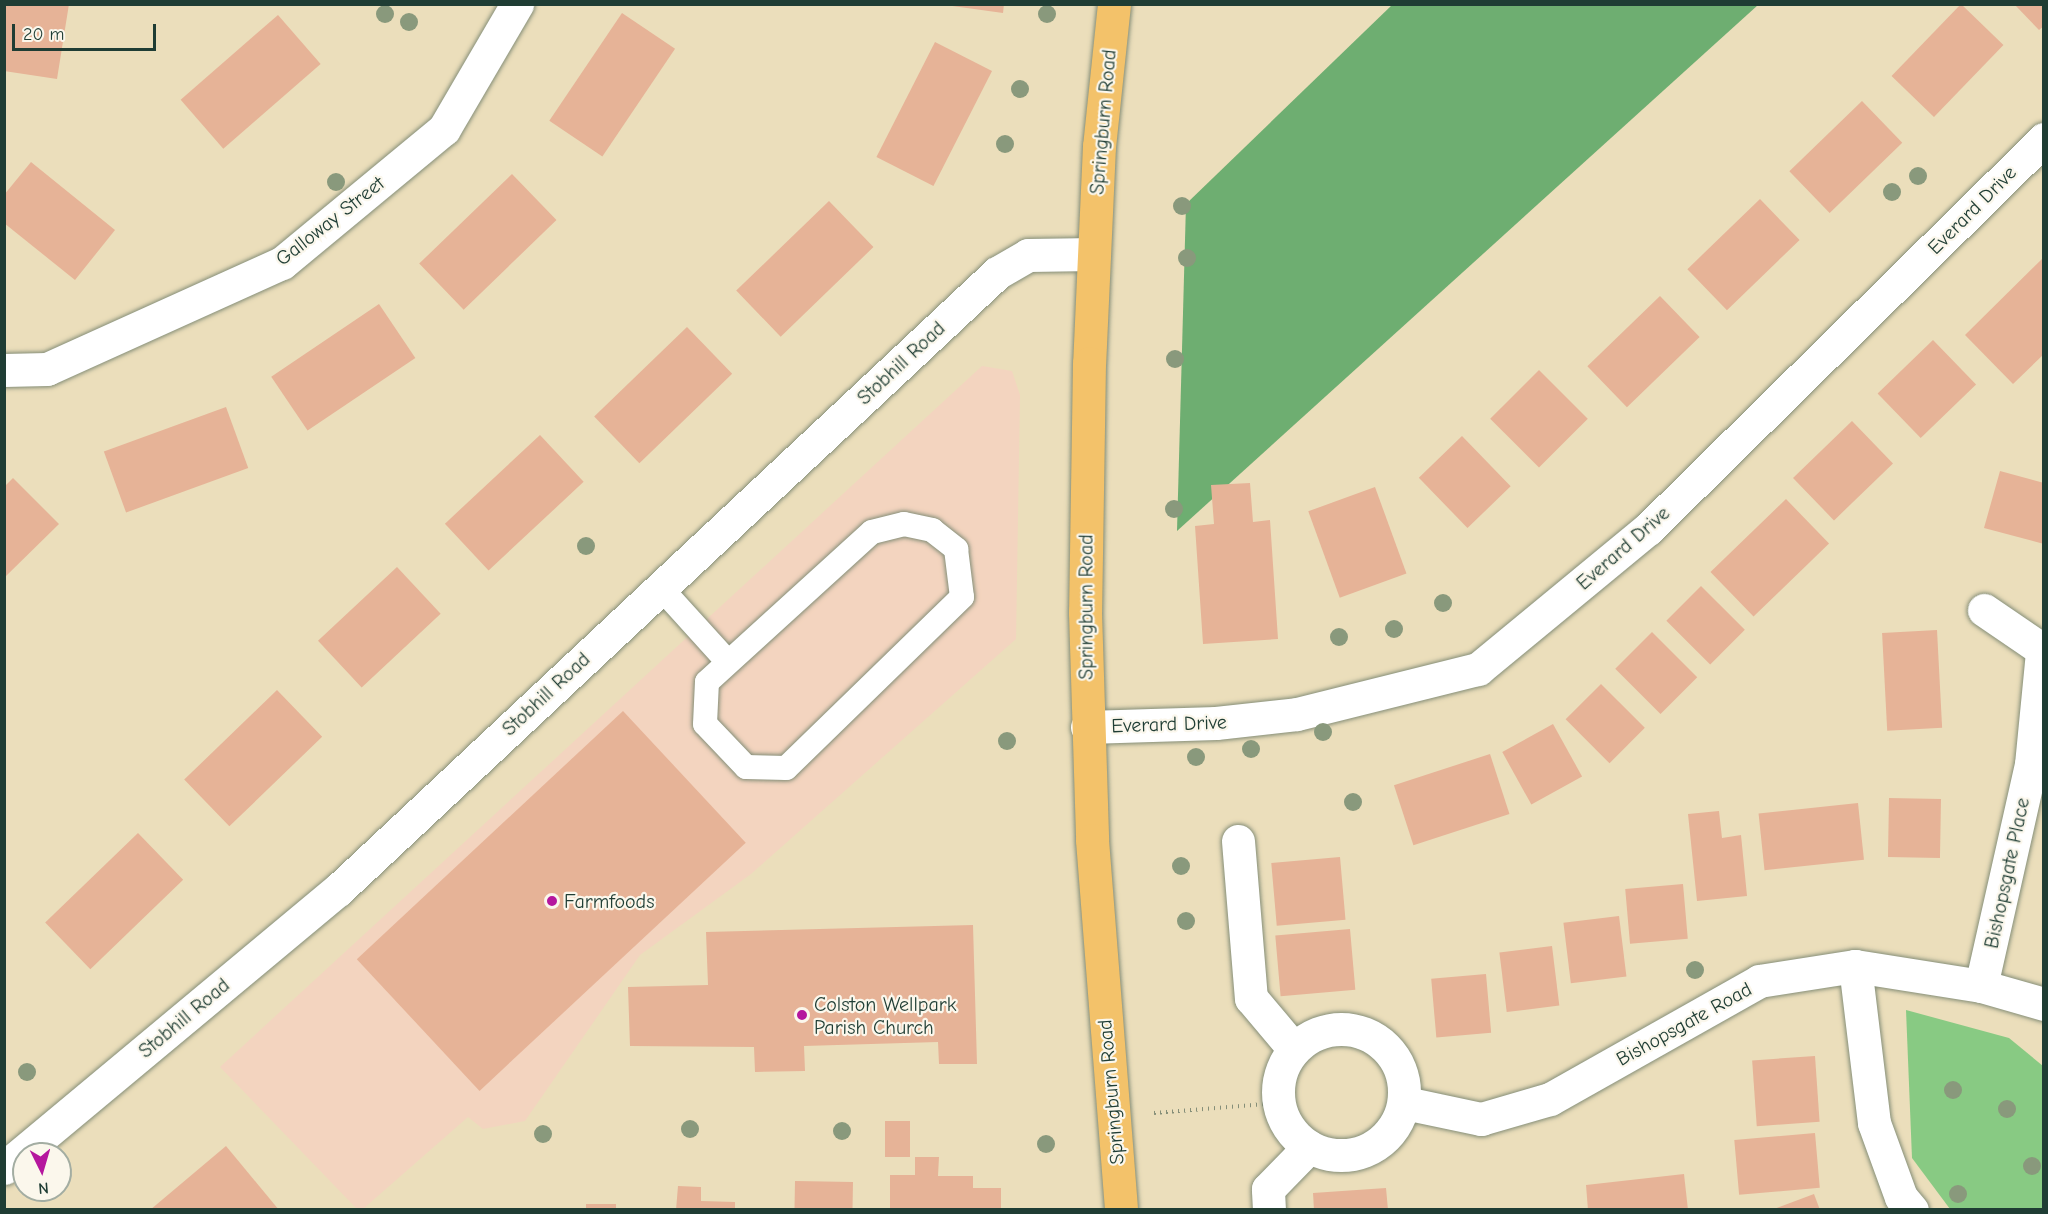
<!DOCTYPE html>
<style>
body{margin:0}
#map{position:relative;width:2048px;height:1214px;overflow:hidden;background:#ebdebb;font-family:"Comic Neue",sans-serif}
div>[style]{position:absolute}
[style*='--x']{left:calc(var(--x)*1px);top:calc(var(--y)*1px);width:calc(var(--w)*1px);rotate:calc(var(--a)*1deg)}
.built>*{inset:0;background:#f3d4bf}
.green>*{inset:0;background:#88ca83}
.forest>*{inset:0;background:#6eae71}
.building>*{inset:0;background:#e6b397;transform-origin:0 0}
.path>*{height:4px;margin-top:-2px;transform-origin:0;background:repeating-linear-gradient(90deg,#858e78 0 1.5px,transparent 0 6px)}
.roads{filter:drop-shadow(0 0 2px #858e78) drop-shadow(0 0 2px #858e78)}
.lane>*{height:24px;margin:-12px;padding:0 12px;transform-origin:12px;border-radius:12px;background:#fff}
.street>*{height:33px;margin:-16.5px;padding:0 16.5px;transform-origin:16.5px;border-radius:16.5px;background:#fff}
.street>.ring{margin:-16.5px;padding:0;box-sizing:content-box;background:none;border:33px solid #fff;border-radius:50%}
.primary>*{height:33px;margin:-16.5px;padding:0 16.5px;transform-origin:16.5px;border-radius:16.5px;background:#f3c26a}
.trees>*{width:18px;height:18px;margin:-9px;border-radius:50%;background:#89997c}
.dots>*{width:16px;height:16px;translate:-50% -50%;box-sizing:border-box;border:3px solid #fbf7ec;border-radius:50%}
span{translate:-50% -50%;white-space:nowrap;text-align:center;line-height:1.15;-webkit-text-stroke:4.5px #fbf7ec;paint-order:stroke}
.street-label{font-size:20px;color:#1f3d34}
.poi-label{font-size:20px;color:#1f3d34}
.left{translate:0 -50%;text-align:left}
.frame{position:absolute;inset:0;border:6px solid #1f3d34;pointer-events:none}
.north{position:absolute;left:12px;top:1142px;width:60px;height:60px;box-sizing:border-box;background:#fbf7ec;border:2px solid #a3ada2;border-radius:50%;rotate:175deg;font-size:16px;font-weight:700;line-height:24px;text-align:center;color:#1f3d34}
.north::after{content:'';display:block;margin:auto;width:21px;height:27px;background:#b5179e;clip-path:polygon(50% 0,100% 100%,50% 72%,0 100%)}
.scale{position:absolute;left:12px;top:24px;width:144px;height:27px;box-sizing:border-box;border:3px solid #1f3d34;border-top:0;padding-left:8px;font-size:18px;line-height:21px;white-space:nowrap;color:#1f3d34;-webkit-text-stroke:4px #fbf7ec;paint-order:stroke}
</style>
<div id="map">
<div class="built">
<i style="clip-path:polygon(982px 366px,1012px 371px,1020px 395px,1016px 639px,751px 874px,640px 955px,525px 1121px,483px 1129px,468px 1117px,363px 1209px,357px 1209px,220px 1067px)"></i>
</div>
<div class="green">
<i style="clip-path:polygon(1906px 1010px,2009px 1038px,2043px 1066px,2043px 1209px,1950px 1209px,1912px 1158px)"></i>
</div>
<div class="forest">
<i style="clip-path:polygon(1392px 5px,1758px 5px,1177px 531px,1186px 204px)"></i>
</div>
<div class="building">
<i style="clip-path:polygon(4px 4px,69px 4px,57px 79px,4px 71px)"></i>
<i style="clip-path:polygon(938px 4px,1004px 4px,1003px 13px)"></i>
<i style="left:1961px;top:4px;width:59px;height:100px;rotate:44deg"></i>
<i style="clip-path:polygon(2014px 4px,2044px 4px,2044px 26px,2039px 30px)"></i>
<i style="left:622px;top:13px;width:64px;height:130px;rotate:34deg"></i>
<i style="left:278px;top:15px;width:65px;height:129px;rotate:49deg"></i>
<i style="left:935px;top:42px;width:64px;height:129px;rotate:27deg"></i>
<i style="left:1862px;top:101px;width:58px;height:101px;rotate:46deg"></i>
<i style="clip-path:polygon(31px 162px,115px 230px,75px 280px,4px 223px,4px 195px)"></i>
<i style="left:512px;top:174px;width:64px;height:129px;rotate:46deg"></i>
<i style="left:1760px;top:199px;width:57px;height:101px;rotate:46deg"></i>
<i style="left:829px;top:201px;width:64px;height:129px;rotate:46deg"></i>
<i style="clip-path:polygon(2044px 257px,2044px 354px,2013px 384px,1965px 335px)"></i>
<i style="left:1660px;top:296px;width:57px;height:101px;rotate:46deg"></i>
<i style="left:379px;top:304px;width:65px;height:130px;rotate:56deg"></i>
<i style="left:687px;top:327px;width:65px;height:129px;rotate:46deg"></i>
<i style="left:1933px;top:340px;width:62px;height:77px;rotate:46deg"></i>
<i style="left:1539px;top:370px;width:69px;height:69px;rotate:45deg"></i>
<i style="left:226px;top:407px;width:65px;height:130px;rotate:70deg"></i>
<i style="left:1852px;top:421px;width:59px;height:82px;rotate:46deg"></i>
<i style="left:540px;top:435px;width:64px;height:130px;rotate:47deg"></i>
<i style="left:1462px;top:436px;width:70px;height:60px;rotate:46deg"></i>
<i style="clip-path:polygon(2000px 471px,2044px 483px,2044px 544px,1984px 528px)"></i>
<i style="clip-path:polygon(13px 478px,59px 524px,4px 578px,4px 487px)"></i>
<i style="clip-path:polygon(1250px 483px,1253px 522px,1270px 520px,1278px 639px,1203px 644px,1195px 526px,1214px 524px,1211px 485px)"></i>
<i style="left:1375px;top:487px;width:92px;height:71px;rotate:70deg"></i>
<i style="left:1786px;top:499px;width:62px;height:105px;rotate:46deg"></i>
<i style="left:397px;top:567px;width:64px;height:108px;rotate:47deg"></i>
<i style="left:1701px;top:586px;width:62px;height:49px;rotate:45deg"></i>
<i style="left:1937px;top:630px;width:98px;height:55px;rotate:87deg"></i>
<i style="left:1652px;top:632px;width:64px;height:52px;rotate:45deg"></i>
<i style="left:1601px;top:684px;width:62px;height:50px;rotate:45deg"></i>
<i style="left:277px;top:690px;width:65px;height:129px;rotate:46deg"></i>
<i style="left:623px;top:711px;width:180px;height:364px;rotate:47deg"></i>
<i style="left:1553px;top:724px;width:60px;height:58px;rotate:61deg"></i>
<i style="left:1490px;top:754px;width:63px;height:101px;rotate:72deg"></i>
<i style="left:1889px;top:798px;width:52px;height:59px;rotate:1deg"></i>
<i style="left:1858px;top:803px;width:57px;height:100px;rotate:84deg"></i>
<i style="clip-path:polygon(1719px 811px,1722px 838px,1741px 835px,1747px 896px,1697px 901px,1688px 814px)"></i>
<i style="left:138px;top:833px;width:65px;height:129px;rotate:46deg"></i>
<i style="left:1340px;top:857px;width:63px;height:69px;rotate:85deg"></i>
<i style="left:1683px;top:884px;width:55px;height:58px;rotate:85deg"></i>
<i style="left:1619px;top:916px;width:61px;height:56px;rotate:83deg"></i>
<i style="clip-path:polygon(973px 925px,977px 1064px,939px 1064px,938px 1042px,804px 1046px,805px 1071px,755px 1072px,754px 1047px,630px 1046px,628px 987px,708px 985px,706px 932px)"></i>
<i style="left:1350px;top:929px;width:61px;height:75px;rotate:85deg"></i>
<i style="left:1552px;top:946px;width:60px;height:53px;rotate:83deg"></i>
<i style="left:1486px;top:974px;width:59px;height:55px;rotate:85deg"></i>
<i style="left:1815px;top:1056px;width:66px;height:63px;rotate:86deg"></i>
<i style="left:885px;top:1121px;width:25px;height:36px"></i>
<i style="left:1815px;top:1133px;width:55px;height:81px;rotate:85deg"></i>
<i style="clip-path:polygon(226px 1146px,279px 1210px,150px 1210px)"></i>
<i style="clip-path:polygon(915px 1157px,939px 1157px,938px 1176px,973px 1176px,973px 1188px,1001px 1188px,1001px 1210px,890px 1210px,890px 1175px,915px 1175px)"></i>
<i style="clip-path:polygon(1684px 1174px,1688px 1210px,1588px 1210px,1586px 1185px)"></i>
<i style="left:795px;top:1181px;width:58px;height:29px;rotate:1deg"></i>
<i style="clip-path:polygon(678px 1186px,701px 1187px,701px 1201px,735px 1202px,735px 1210px,676px 1210px)"></i>
<i style="clip-path:polygon(1386px 1188px,1388px 1210px,1314px 1210px,1313px 1193px)"></i>
<i style="clip-path:polygon(1814px 1194px,1820px 1210px,1774px 1210px,1774px 1209px)"></i>
<i style="left:586px;top:1204px;width:30px;height:6px"></i>
</div>
<div class="path">
<i style="--x:1154;--y:1113;--w:125;--a:-4.6"></i>
</div>
<div class="roads">
<div class="lane">
<i style="--x:904;--y:524;--w:29;--a:12"></i>
<i style="--x:932;--y:530;--w:31;--a:38"></i>
<i style="--x:956;--y:549;--w:48;--a:82.9"></i>
<i style="--x:962;--y:597;--w:245;--a:135.8"></i>
<i style="--x:786;--y:768;--w:40;--a:-178.6"></i>
<i style="--x:746;--y:767;--w:59;--a:-133.6"></i>
<i style="--x:705;--y:724;--w:42;--a:-87.3"></i>
<i style="--x:707;--y:682;--w:223;--a:-42.3"></i>
<i style="--x:872;--y:532;--w:33;--a:-14"></i>
<i style="--x:660;--y:587;--w:100;--a:47.8"></i>
</div>
<div class="street">
<i style="--x:4;--y:370;--w:43;--a:-1.3"></i>
<i style="--x:47;--y:369;--w:258;--a:-24.3"></i>
<i style="--x:282;--y:263;--w:210;--a:-39.6"></i>
<i style="--x:444;--y:129;--w:145;--a:-59.7"></i>
<i style="--x:1984;--y:610;--w:73;--a:34.3"></i>
<i style="--x:1087;--y:727;--w:129;--a:-1.8"></i>
<i style="--x:1216;--y:723;--w:81;--a:-6.3"></i>
<i style="--x:1297;--y:714;--w:187;--a:-14"></i>
<i style="--x:1478;--y:669;--w:220;--a:-39.5"></i>
<i style="--x:1648;--y:529;--w:556;--a:-44.56"></i>
<i style="--x:1238;--y:841;--w:158;--a:85.3"></i>
<i style="--x:1251;--y:998;--w:67;--a:49.9"></i>
<i style="--x:1855;--y:966;--w:158;--a:83.1"></i>
<i style="--x:1874;--y:1123;--w:79;--a:70"></i>
<i style="--x:1901;--y:1197;--w:17;--a:50"></i>
<i style="--x:1981;--y:986;--w:228;--a:-77.3"></i>
<i style="--x:2031;--y:764;--w:114;--a:-84.4"></i>
<i class="ring" style="left:1278px;top:1029px;width:93px;height:93px"></i>
<i style="--x:1405;--y:1103;--w:78;--a:11.9"></i>
<i style="--x:1481;--y:1119;--w:72;--a:-16.2"></i>
<i style="--x:1550;--y:1099;--w:240;--a:-29.4"></i>
<i style="--x:1759;--y:981;--w:97;--a:-8.9"></i>
<i style="--x:1855;--y:966;--w:128;--a:9"></i>
<i style="--x:1981;--y:986;--w:66;--a:15.9"></i>
<i style="--x:4;--y:1168;--w:435;--a:-39.8"></i>
<i style="--x:338;--y:890;--w:903;--a:-43.11"></i>
<i style="--x:997;--y:273;--w:36;--a:-30"></i>
<i style="--x:1028;--y:255;--w:66;--a:-0.9"></i>
<i style="--x:1269;--y:1210;--w:21;--a:-93"></i>
<i style="--x:1268;--y:1189;--w:59;--a:-45.7"></i>
</div>
<div class="primary">
<i style="--x:1114;--y:4;--w:143;--a:96"></i>
<i style="--x:1099;--y:146;--w:217;--a:92.6"></i>
<i style="--x:1089;--y:363;--w:249;--a:90.9"></i>
<i style="--x:1085;--y:612;--w:228;--a:88.2"></i>
<i style="--x:1092;--y:840;--w:371;--a:85.5"></i>
</div>
</div>
<div class="trees">
<i style="left:385px;top:14px"></i>
<i style="left:1047px;top:14px"></i>
<i style="left:409px;top:22px"></i>
<i style="left:1020px;top:89px"></i>
<i style="left:1005px;top:144px"></i>
<i style="left:1918px;top:176px"></i>
<i style="left:336px;top:182px"></i>
<i style="left:1892px;top:192px"></i>
<i style="left:1182px;top:206px"></i>
<i style="left:1187px;top:258px"></i>
<i style="left:1175px;top:359px"></i>
<i style="left:1174px;top:509px"></i>
<i style="left:586px;top:546px"></i>
<i style="left:1443px;top:603px"></i>
<i style="left:1394px;top:629px"></i>
<i style="left:1339px;top:637px"></i>
<i style="left:1323px;top:732px"></i>
<i style="left:1007px;top:741px"></i>
<i style="left:1251px;top:749px"></i>
<i style="left:1196px;top:757px"></i>
<i style="left:1353px;top:802px"></i>
<i style="left:1181px;top:866px"></i>
<i style="left:1186px;top:921px"></i>
<i style="left:1695px;top:970px"></i>
<i style="left:27px;top:1072px"></i>
<i style="left:1953px;top:1090px"></i>
<i style="left:2007px;top:1109px"></i>
<i style="left:690px;top:1129px"></i>
<i style="left:842px;top:1131px"></i>
<i style="left:543px;top:1134px"></i>
<i style="left:1046px;top:1144px"></i>
<i style="left:2032px;top:1166px"></i>
<i style="left:1958px;top:1194px"></i>
</div>
<div class="dots">
<i style="left:552px;top:901px;background:#b5179e"></i>
<i style="left:802px;top:1015px;background:#b5179e"></i>
</div>
<div class="street-label">
<span style="left:1103px;top:122px;rotate:-85deg">Springburn Road</span>
<span style="left:1972px;top:210px;rotate:-45deg">Everard Drive</span>
<span style="left:330px;top:221px;rotate:-38deg">Galloway Street</span>
<span style="left:901px;top:363px;rotate:-43deg">Stobhill Road</span>
<span style="left:1623px;top:548px;rotate:-41deg">Everard Drive</span>
<span style="left:1086px;top:607px;rotate:-90deg">Springburn Road</span>
<span style="left:546px;top:694px;rotate:-43deg">Stobhill Road</span>
<span style="left:1169px;top:724px;rotate:-2deg">Everard Drive</span>
<span style="left:2007px;top:873px;rotate:-78deg">Bishopsgate Place</span>
<span style="left:184px;top:1018px;rotate:-40deg">Stobhill Road</span>
<span style="left:1684px;top:1024px;rotate:-29deg">Bishopsgate Road</span>
<span style="left:1111px;top:1092px;rotate:-95deg">Springburn Road</span>
</div>
<div class="poi-label">
<span class="left" style="left:564px;top:901px">Farmfoods</span>
<span class="left" style="left:814px;top:1016px">Colston Wellpark<br>Parish Church</span>
</div>
<div class="frame"></div>
<div class="north">N</div>
<div class="scale">20 m</div>
</div>
